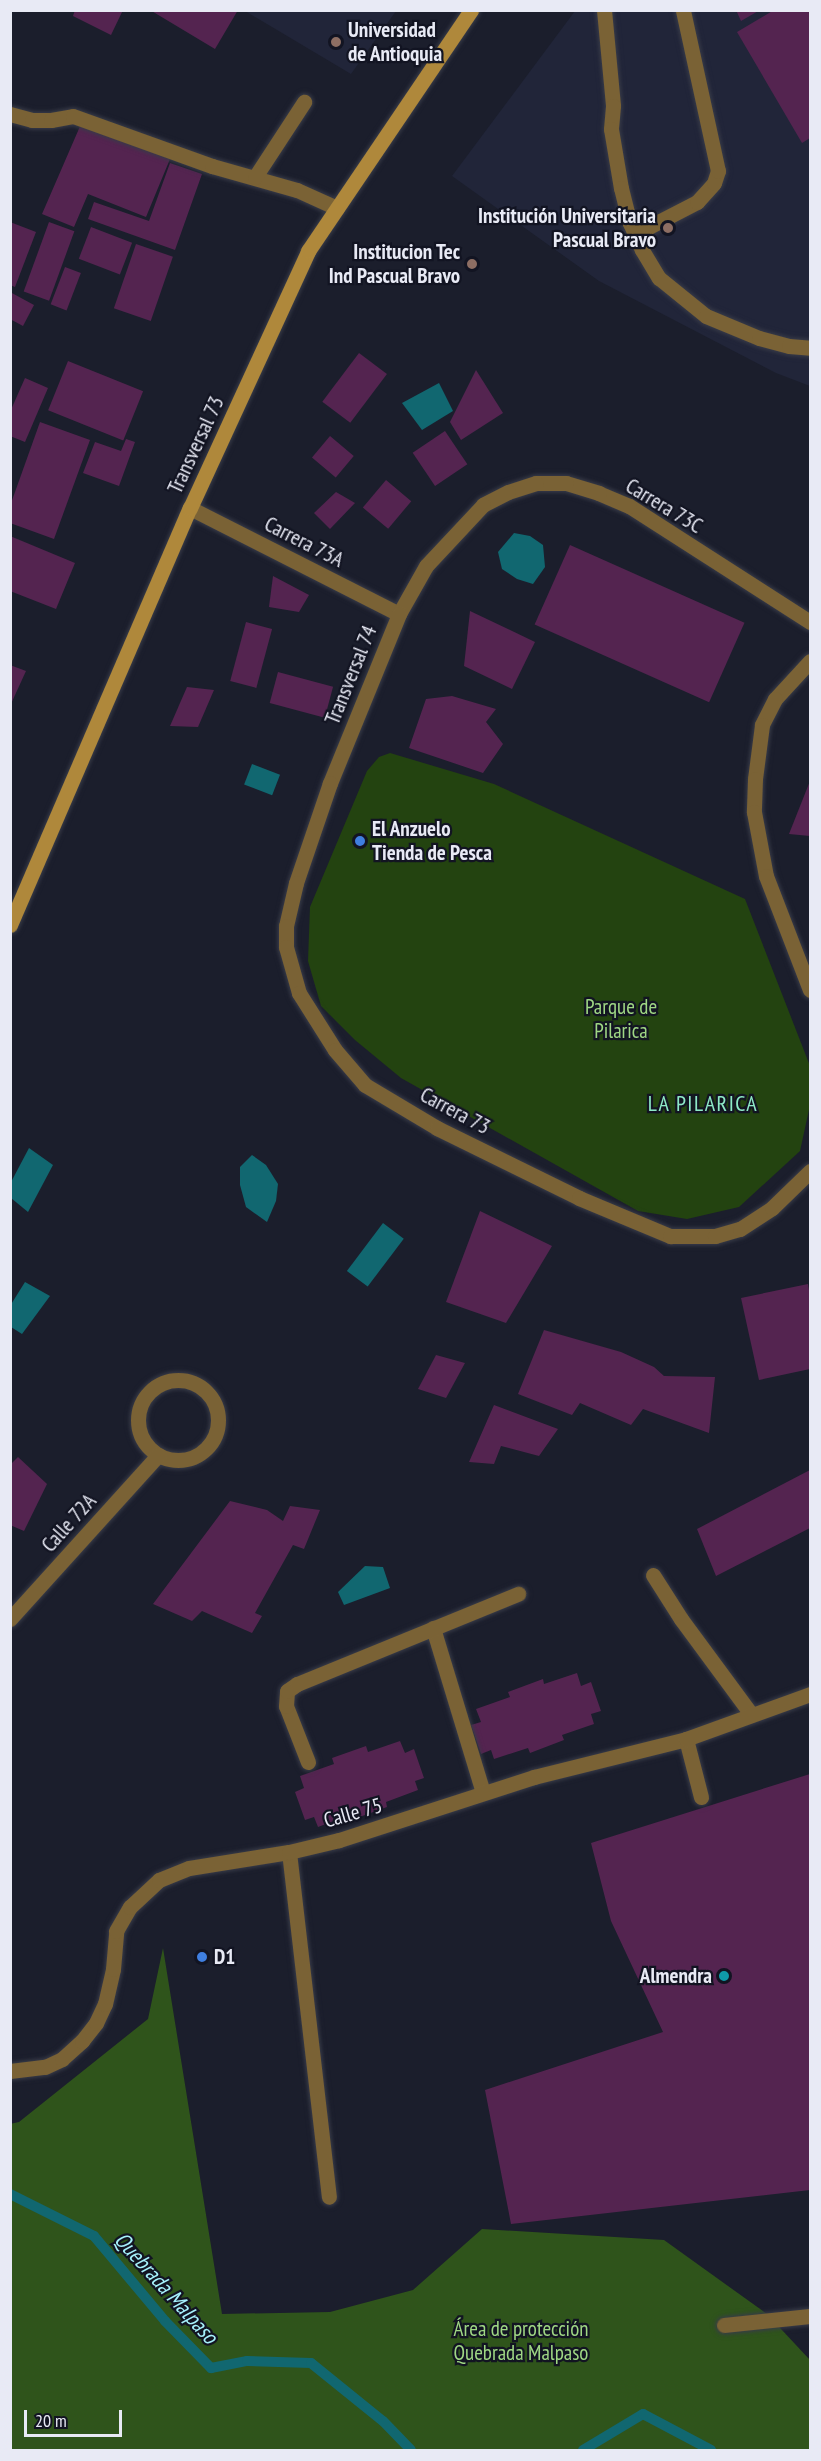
<!DOCTYPE html>
<meta charset="utf-8">
<style>
body{margin:0}
#map{position:relative;width:821px;height:2461px;overflow:hidden;background:#1b1e2c;font-family:"PT Sans Narrow",sans-serif}
div>[style]{position:absolute}
[style*='--x']{left:calc(var(--x)*1px);top:calc(var(--y)*1px);width:calc(var(--w)*1px);rotate:calc(var(--a)*1deg)}
.built>*{inset:0;background:#212539}
.green>*{inset:0;background:#234310}
.forest>*{inset:0;background:#2f541b}
.water>*{inset:0;background:#116770;transform-origin:0 0}
.stream>*{height:10px;margin:-5px;padding:0 5px;transform-origin:5px;border-radius:5px;background:#116770}
.building>*{inset:0;background:#542450;transform-origin:0 0}
.roads{filter:drop-shadow(0 0 2px #383b48) drop-shadow(0 0 2px #383b48)}
.service>*{height:15px;margin:-7.5px;padding:0 7.5px;transform-origin:7.5px;border-radius:7.5px;background:#7a6235}
.minor>*{height:15px;margin:-7.5px;padding:0 7.5px;transform-origin:7.5px;border-radius:7.5px;background:#7a6235}
.minor>.ring{margin:-7.5px;padding:0;box-sizing:content-box;background:none;border:15px solid #7a6235;border-radius:50%}
.tertiary>*{height:15px;margin:-7.5px;padding:0 7.5px;transform-origin:7.5px;border-radius:7.5px;background:#7a6235}
.secondary>*{height:15px;margin:-7.5px;padding:0 7.5px;transform-origin:7.5px;border-radius:7.5px;background:#af883b}
.dots>*{width:16px;height:16px;translate:-50% -50%;box-sizing:border-box;border:3px solid #121422;border-radius:50%}
span{translate:-50% -50%;white-space:nowrap;text-align:center;line-height:1.15;-webkit-text-stroke:4.5px #121422;paint-order:stroke}
.poi-label{font-size:21px;color:#e8eaf5;font-weight:700}
.left{translate:0 -50%;text-align:left}
.right{translate:-100% -50%;text-align:right}
.street-label{font-size:21px;color:#e8eaf5}
.park-label{font-size:21px;color:#9fd784}
.neighbourhood-label{font-size:22px;color:#8ee9c7;letter-spacing:1.5px}
.water-label{font-size:22px;color:#a6f1fb;font-style:italic}
.frame{position:absolute;inset:0;border:12px solid #e8eaf5;pointer-events:none}
.scale{position:absolute;left:24px;top:2410px;width:98px;height:27px;box-sizing:border-box;border:3px solid #e8eaf5;border-top:0;padding-left:8px;font-size:18px;line-height:21px;white-space:nowrap;color:#e8eaf5;-webkit-text-stroke:4px #121422;paint-order:stroke}
</style>
<div id="map">
<div class="built">
<i style="clip-path:polygon(245px 11px,396px 11px,351px 74px)"></i>
<i style="clip-path:polygon(575px 11px,810px 11px,810px 386px,776px 373px,599px 281px,452px 176px)"></i>
</div>
<div class="green">
<i style="clip-path:polygon(390px 753px,494px 784px,745px 899px,810px 1066px,810px 1105px,800px 1151px,739px 1207px,687px 1219px,638px 1211px,401px 1078px,355px 1040px,321px 1006px,308px 961px,310px 907px,367px 771px,379px 757px)"></i>
</div>
<div class="forest">
<i style="clip-path:polygon(163px 1948px,222px 2314px,330px 2312px,413px 2290px,482px 2229px,664px 2240px,767px 2314px,810px 2360px,810px 2450px,11px 2450px,10px 2124px,19px 2122px,148px 2019px)"></i>
</div>
<div class="water">
<i style="clip-path:polygon(439px 383px,453px 411px,422px 430px,402px 403px)"></i>
<i style="clip-path:polygon(514px 533px,530px 536px,543px 545px,545px 567px,533px 584px,517px 579px,502px 569px,498px 552px)"></i>
<i style="left:252px;top:764px;width:30px;height:22px;rotate:21deg"></i>
<i style="clip-path:polygon(29px 1148px,53px 1165px,28px 1212px,11px 1198px,10px 1184px)"></i>
<i style="clip-path:polygon(252px 1155px,266px 1165px,278px 1184px,276px 1201px,267px 1222px,246px 1207px,240px 1185px,240px 1167px)"></i>
<i style="left:383px;top:1223px;width:26px;height:60px;rotate:37deg"></i>
<i style="clip-path:polygon(25px 1282px,50px 1296px,22px 1334px,11px 1327px,10px 1306px)"></i>
<i style="clip-path:polygon(365px 1566px,383px 1567px,390px 1588px,344px 1605px,338px 1592px)"></i>
</div>
<div class="stream">
<i style="--x:10;--y:2194;--w:94;--a:26.6"></i>
<i style="--x:94;--y:2236;--w:111;--a:50.1"></i>
<i style="--x:165;--y:2321;--w:66;--a:45.6"></i>
<i style="--x:211;--y:2368;--w:37;--a:-11"></i>
<i style="--x:247;--y:2361;--w:64;--a:1.8"></i>
<i style="--x:311;--y:2363;--w:92;--a:38.9"></i>
<i style="--x:383;--y:2421;--w:40;--a:46"></i>
<i style="--x:583;--y:2450;--w:70;--a:-31"></i>
<i style="--x:643;--y:2414;--w:77;--a:27.9"></i>
</div>
<div class="building">
<i style="clip-path:polygon(75px 10px,123px 10px,111px 35px,73px 16px)"></i>
<i style="clip-path:polygon(150px 10px,238px 10px,215px 49px)"></i>
<i style="clip-path:polygon(736px 10px,760px 10px,741px 21px)"></i>
<i style="clip-path:polygon(774px 10px,810px 10px,810px 138px,802px 143px,737px 32px)"></i>
<i style="clip-path:polygon(81px 124px,170px 159px,146px 217px,88px 194px,74px 227px,42px 214px)"></i>
<i style="clip-path:polygon(170px 163px,202px 174px,175px 250px,88px 219px,94px 202px,149px 221px)"></i>
<i style="clip-path:polygon(10px 222px,36px 232px,15px 287px,10px 285px)"></i>
<i style="left:49px;top:222px;width:27px;height:74px;rotate:20deg"></i>
<i style="left:91px;top:227px;width:44px;height:34px;rotate:21deg"></i>
<i style="left:136px;top:244px;width:39px;height:68px;rotate:19deg"></i>
<i style="left:65px;top:267px;width:17px;height:40px;rotate:21deg"></i>
<i style="clip-path:polygon(10px 292px,34px 305px,23px 326px,10px 319px)"></i>
<i style="left:359px;top:353px;width:35px;height:61px;rotate:37deg"></i>
<i style="left:68px;top:361px;width:81px;height:53px;rotate:22deg"></i>
<i style="clip-path:polygon(476px 370px,503px 413px,461px 440px,450px 422px)"></i>
<i style="clip-path:polygon(25px 378px,48px 388px,25px 442px,10px 436px,10px 412px)"></i>
<i style="clip-path:polygon(40px 422px,90px 440px,54px 539px,10px 523px,10px 506px)"></i>
<i style="left:445px;top:431px;width:40px;height:39px;rotate:56deg"></i>
<i style="left:330px;top:436px;width:31px;height:28px;rotate:40deg"></i>
<i style="clip-path:polygon(126px 439px,135px 442px,119px 486px,83px 473px,95px 442px,121px 451px)"></i>
<i style="left:386px;top:480px;width:33px;height:36px;rotate:40deg"></i>
<i style="clip-path:polygon(336px 492px,355px 503px,330px 529px,314px 513px)"></i>
<i style="clip-path:polygon(10px 536px,75px 563px,56px 609px,10px 591px)"></i>
<i style="left:570px;top:545px;width:191px;height:87px;rotate:24deg"></i>
<i style="clip-path:polygon(273px 576px,309px 595px,299px 612px,269px 607px)"></i>
<i style="clip-path:polygon(470px 611px,535px 642px,512px 689px,464px 666px)"></i>
<i style="left:246px;top:622px;width:27px;height:61px;rotate:15deg"></i>
<i style="clip-path:polygon(10px 665px,26px 671px,10px 706px)"></i>
<i style="left:278px;top:672px;width:57px;height:32px;rotate:15deg"></i>
<i style="clip-path:polygon(187px 687px,214px 690px,198px 727px,170px 726px)"></i>
<i style="clip-path:polygon(452px 696px,496px 709px,486px 722px,503px 744px,483px 773px,409px 748px,426px 699px)"></i>
<i style="clip-path:polygon(810px 781px,810px 836px,789px 834px)"></i>
<i style="clip-path:polygon(480px 1211px,552px 1246px,506px 1323px,446px 1302px)"></i>
<i style="clip-path:polygon(808px 1284px,810px 1296px,810px 1369px,759px 1380px,741px 1298px)"></i>
<i style="clip-path:polygon(544px 1330px,621px 1352px,654px 1367px,664px 1376px,715px 1377px,709px 1433px,643px 1409px,631px 1425px,580px 1403px,572px 1415px,518px 1394px)"></i>
<i style="clip-path:polygon(436px 1355px,465px 1363px,446px 1398px,418px 1389px)"></i>
<i style="clip-path:polygon(494px 1405px,558px 1429px,539px 1456px,501px 1446px,494px 1464px,469px 1462px)"></i>
<i style="clip-path:polygon(18px 1457px,47px 1484px,24px 1531px,10px 1525px,10px 1465px)"></i>
<i style="clip-path:polygon(810px 1470px,810px 1528px,716px 1576px,697px 1529px)"></i>
<i style="clip-path:polygon(230px 1501px,267px 1510px,283px 1521px,290px 1506px,320px 1510px,304px 1549px,293px 1545px,255px 1613px,262px 1616px,252px 1633px,202px 1611px,192px 1621px,153px 1604px)"></i>
<i style="clip-path:polygon(577px 1673px,581px 1686px,591px 1682px,601px 1711px,591px 1714px,594px 1724px,562px 1735px,564px 1740px,530px 1753px,528px 1748px,494px 1759px,491px 1750px,481px 1754px,471px 1725px,481px 1722px,476px 1709px,510px 1697px,508px 1692px,543px 1679px,544px 1684px)"></i>
<i style="clip-path:polygon(400px 1741px,405px 1753px,414px 1749px,424px 1778px,415px 1781px,418px 1790px,386px 1802px,387px 1807px,354px 1819px,352px 1814px,318px 1827px,314px 1817px,305px 1820px,295px 1792px,304px 1788px,300px 1776px,334px 1764px,332px 1758px,366px 1746px,368px 1752px)"></i>
<i style="clip-path:polygon(810px 1774px,810px 2190px,511px 2224px,485px 2090px,663px 2032px,611px 1921px,591px 1843px)"></i>
</div>
<div class="roads">
<div class="service">
<i style="--x:604;--y:10;--w:96;--a:84.6"></i>
<i style="--x:613;--y:106;--w:23;--a:95"></i>
<i style="--x:611;--y:129;--w:60;--a:80.4"></i>
<i style="--x:621;--y:188;--w:36;--a:76"></i>
<i style="--x:630;--y:223;--w:30;--a:66"></i>
<i style="--x:642;--y:250;--w:33;--a:59"></i>
<i style="--x:659;--y:278;--w:60;--a:39"></i>
<i style="--x:706;--y:316;--w:57;--a:22.5"></i>
<i style="--x:759;--y:338;--w:31;--a:15"></i>
<i style="--x:789;--y:346;--w:21;--a:5"></i>
<i style="--x:10;--y:114;--w:23;--a:15"></i>
<i style="--x:32;--y:120;--w:19;--a:0"></i>
<i style="--x:51;--y:120;--w:22;--a:-10"></i>
<i style="--x:73;--y:116;--w:148;--a:19.8"></i>
<i style="--x:212;--y:166;--w:88;--a:15.8"></i>
<i style="--x:297;--y:190;--w:44;--a:24.2"></i>
<i style="--x:255;--y:177;--w:90;--a:-56.8"></i>
<i style="--x:635;--y:234;--w:70;--a:-27.3"></i>
<i style="--x:697;--y:202;--w:25;--a:-48"></i>
<i style="--x:714;--y:183;--w:13;--a:-72"></i>
<i style="--x:718;--y:171;--w:165;--a:-102.3"></i>
<i style="--x:653;--y:1575;--w:52;--a:57.5"></i>
<i style="--x:681;--y:1619;--w:118;--a:53.6"></i>
<i style="--x:433;--y:1628;--w:172;--a:73.1"></i>
<i style="--x:686;--y:1739;--w:60;--a:75.5"></i>
<i style="--x:308;--y:1762;--w:60;--a:-111.4"></i>
<i style="--x:286;--y:1706;--w:15;--a:-86"></i>
<i style="--x:287;--y:1691;--w:12;--a:-35"></i>
<i style="--x:297;--y:1684;--w:239;--a:-22.2"></i>
<i style="--x:289;--y:1852;--w:347;--a:83.4"></i>
<i style="--x:724;--y:2325;--w:86;--a:-6"></i>
</div>
<div class="minor">
<i style="--x:190;--y:508;--w:234;--a:26.9"></i>
<i style="--x:810;--y:622;--w:215;--a:-147.3"></i>
<i style="--x:629;--y:506;--w:33;--a:-157"></i>
<i style="--x:599;--y:493;--w:34;--a:-163"></i>
<i style="--x:566;--y:483;--w:30;--a:180"></i>
<i style="--x:536;--y:483;--w:29;--a:162"></i>
<i style="--x:508;--y:492;--w:28;--a:153"></i>
<i style="--x:483;--y:505;--w:83;--a:133.1"></i>
<i style="--x:426;--y:566;--w:55;--a:119.4"></i>
<i style="--x:399;--y:614;--w:183;--a:112.2"></i>
<i style="--x:330;--y:783;--w:106;--a:108.8"></i>
<i style="--x:296;--y:883;--w:44;--a:103.1"></i>
<i style="--x:286;--y:926;--w:21;--a:90"></i>
<i style="--x:286;--y:947;--w:48;--a:74.2"></i>
<i style="--x:299;--y:993;--w:67;--a:57.7"></i>
<i style="--x:335;--y:1050;--w:46;--a:49.4"></i>
<i style="--x:365;--y:1085;--w:84;--a:30.8"></i>
<i style="--x:437;--y:1128;--w:158;--a:26.2"></i>
<i style="--x:579;--y:1198;--w:99;--a:22.7"></i>
<i style="--x:670;--y:1236;--w:45;--a:0"></i>
<i style="--x:715;--y:1236;--w:26;--a:-16"></i>
<i style="--x:740;--y:1229;--w:38;--a:-33"></i>
<i style="--x:772;--y:1208;--w:53;--a:-44.2"></i>
<i style="--x:810;--y:661;--w:52;--a:132.6"></i>
<i style="--x:775;--y:699;--w:29;--a:117"></i>
<i style="--x:762;--y:725;--w:54;--a:97.4"></i>
<i style="--x:755;--y:779;--w:33;--a:92"></i>
<i style="--x:754;--y:812;--w:65;--a:79.4"></i>
<i style="--x:766;--y:876;--w:122;--a:68.9"></i>
<i class="ring" style="left:138px;top:1380px;width:65px;height:65px"></i>
<i style="--x:10;--y:1619;--w:221;--a:-47.9"></i>
</div>
<div class="tertiary">
<i style="--x:10;--y:2071;--w:35;--a:-7"></i>
<i style="--x:45;--y:2067;--w:19;--a:-25"></i>
<i style="--x:62;--y:2059;--w:27;--a:-42"></i>
<i style="--x:82;--y:2041;--w:23;--a:-52"></i>
<i style="--x:96;--y:2023;--w:21;--a:-65"></i>
<i style="--x:105;--y:2004;--w:36;--a:-77"></i>
<i style="--x:113;--y:1969;--w:38;--a:-85"></i>
<i style="--x:116;--y:1931;--w:28;--a:-60"></i>
<i style="--x:130;--y:1907;--w:40;--a:-43"></i>
<i style="--x:159;--y:1880;--w:32;--a:-22"></i>
<i style="--x:189;--y:1868;--w:101;--a:-9.1"></i>
<i style="--x:289;--y:1852;--w:51;--a:-13.5"></i>
<i style="--x:339;--y:1840;--w:205;--a:-17.9"></i>
<i style="--x:534;--y:1777;--w:157;--a:-14"></i>
<i style="--x:686;--y:1739;--w:132;--a:-19.9"></i>
</div>
<div class="secondary">
<i style="--x:10;--y:925;--w:454;--a:-66.7"></i>
<i style="--x:190;--y:508;--w:283;--a:-65.3"></i>
<i style="--x:308;--y:251;--w:291;--a:-55.9"></i>
</div>
</div>
<div class="dots">
<i style="left:336px;top:42px;background:#8d6e63"></i>
<i style="left:668px;top:228px;background:#8d6e63"></i>
<i style="left:472px;top:264px;background:#8d6e63"></i>
<i style="left:360px;top:841px;background:#3f7fe0"></i>
<i style="left:202px;top:1957px;background:#3f7fe0"></i>
<i style="left:724px;top:1976px;background:#0f9aa8"></i>
</div>
<div class="poi-label">
<span class="left" style="left:348px;top:42px">Universidad<br>de Antioquia</span>
<span class="right" style="left:656px;top:228px">Institución Universitaria<br>Pascual Bravo</span>
<span class="right" style="left:460px;top:264px">Institucion Tec<br>Ind Pascual Bravo</span>
<span class="left" style="left:372px;top:841px">El Anzuelo<br>Tienda de Pesca</span>
<span class="left" style="left:214px;top:1957px">D1</span>
<span class="right" style="left:712px;top:1976px">Almendra</span>
</div>
<div class="street-label">
<span style="left:196px;top:445px;rotate:-65deg">Transversal 73</span>
<span style="left:664px;top:506px;rotate:31deg">Carrera 73C</span>
<span style="left:304px;top:542px;rotate:27deg">Carrera 73A</span>
<span style="left:351px;top:675px;rotate:-68deg">Transversal 74</span>
<span style="left:455px;top:1111px;rotate:28deg">Carrera 73</span>
<span style="left:69px;top:1523px;rotate:-48deg">Calle 72A</span>
<span style="left:353px;top:1813px;rotate:-16deg">Calle 75</span>
</div>
<div class="park-label">
<span style="left:621px;top:1019px">Parque de<br>Pilarica</span>
<span style="left:521px;top:2341px">Área de protección<br>Quebrada Malpaso</span>
</div>
<div class="neighbourhood-label">
<span style="left:703px;top:1104px">LA PILARICA</span>
</div>
<div class="water-label">
<span style="left:166px;top:2288px;rotate:48deg">Quebrada Malpaso</span>
</div>
<div class="frame"></div>
<div class="scale">20 m</div>
</div>
